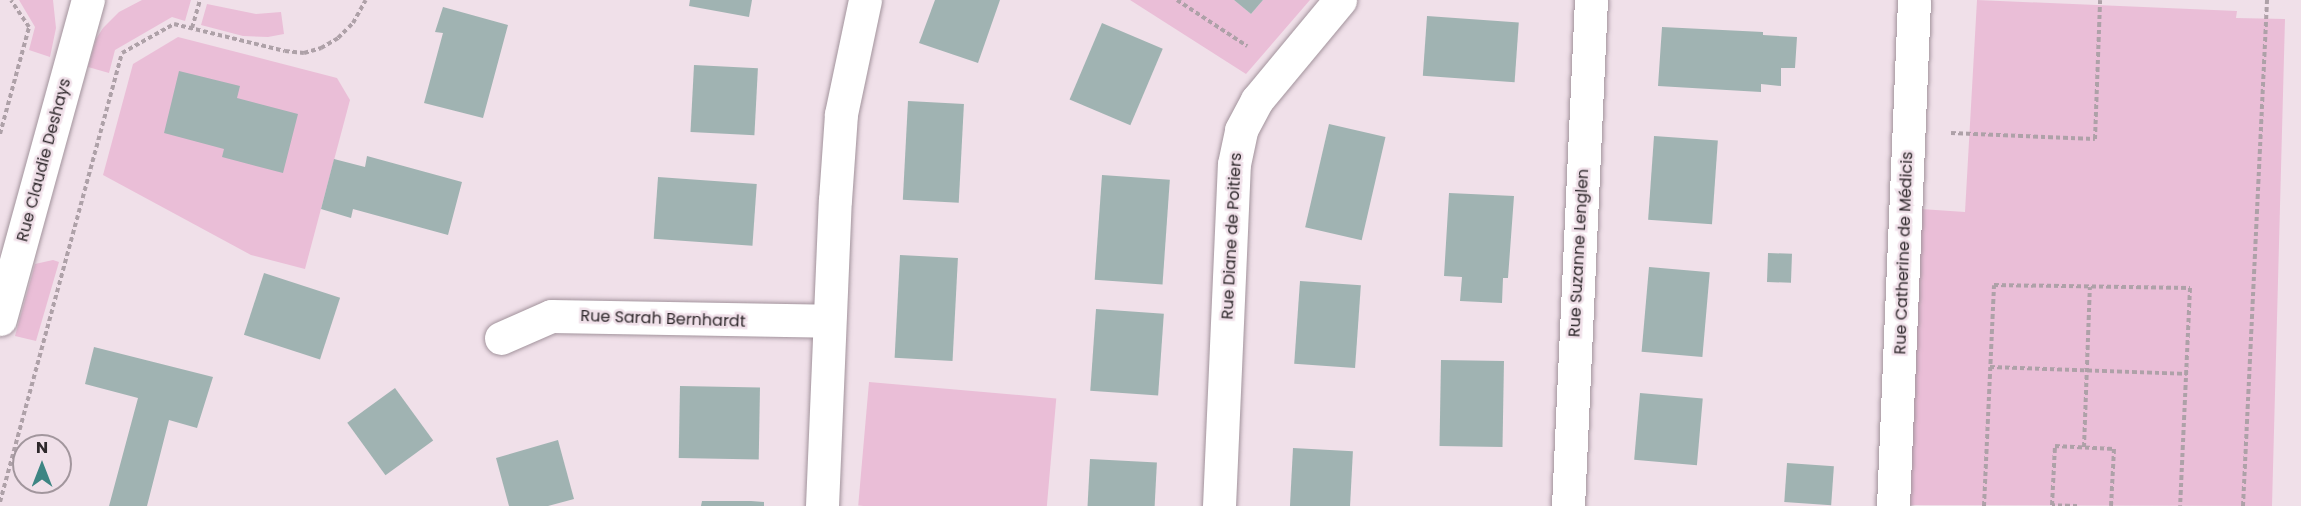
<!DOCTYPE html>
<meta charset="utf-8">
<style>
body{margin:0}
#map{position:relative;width:2301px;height:506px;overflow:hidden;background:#f0e0e9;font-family:Poppins,sans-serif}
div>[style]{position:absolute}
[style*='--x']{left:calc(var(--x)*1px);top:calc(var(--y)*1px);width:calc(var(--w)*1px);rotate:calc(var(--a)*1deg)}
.green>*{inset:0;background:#eabed7;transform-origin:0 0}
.building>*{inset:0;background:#a0b3b2;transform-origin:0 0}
.path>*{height:4px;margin-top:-2px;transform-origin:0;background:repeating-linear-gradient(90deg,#aea1a8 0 4.5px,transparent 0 7.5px)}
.roads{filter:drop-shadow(0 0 2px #a2939c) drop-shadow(0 0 2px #a2939c)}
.street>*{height:33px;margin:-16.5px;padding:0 16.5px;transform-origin:16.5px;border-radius:16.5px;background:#fff}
span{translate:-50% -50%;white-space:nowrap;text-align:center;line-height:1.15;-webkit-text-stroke:5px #f0e0e9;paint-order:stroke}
.street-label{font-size:16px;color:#2e282b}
.north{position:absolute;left:12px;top:434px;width:60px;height:60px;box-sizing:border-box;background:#f0e0e9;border:2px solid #a2969d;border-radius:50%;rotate:0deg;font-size:16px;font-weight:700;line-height:24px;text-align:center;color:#2e282b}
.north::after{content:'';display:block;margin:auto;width:21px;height:27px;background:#3d8583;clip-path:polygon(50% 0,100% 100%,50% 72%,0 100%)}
</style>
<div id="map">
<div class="green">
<i style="clip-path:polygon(19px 0,53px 0,56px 28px,50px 57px,29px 50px,35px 27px)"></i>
<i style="clip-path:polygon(142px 0,191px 0,185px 21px,172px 17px,115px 50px,109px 73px,88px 67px,96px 39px,103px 28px,119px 12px)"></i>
<i style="clip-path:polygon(1130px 0,1234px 0,1251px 14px,1263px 0,1310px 0,1246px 74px)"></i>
<i style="clip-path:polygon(1977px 0,2237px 11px,2236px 18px,2285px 19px,2272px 506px,1910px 505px,1921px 209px,1965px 212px)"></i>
<i style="clip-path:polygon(207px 4px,256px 14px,281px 12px,284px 34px,268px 37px,243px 36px,201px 25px)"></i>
<i style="clip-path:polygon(178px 37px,337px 78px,350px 100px,305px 269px,251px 255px,103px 175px,133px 64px)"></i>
<i style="clip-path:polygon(53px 260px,59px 262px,36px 341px,15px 336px,35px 264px)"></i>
<i style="left:869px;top:382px;width:188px;height:124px;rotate:5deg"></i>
</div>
<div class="building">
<i style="clip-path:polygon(690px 0,752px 0,749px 17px,689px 6px)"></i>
<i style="clip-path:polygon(935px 0,1000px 0,978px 63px,919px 43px)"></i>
<i style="clip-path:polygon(1234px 0,1263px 0,1251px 14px)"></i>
<i style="clip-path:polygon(443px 7px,508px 25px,483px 118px,424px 103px,443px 33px,435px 32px)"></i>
<i style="left:1427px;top:16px;width:92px;height:60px;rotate:4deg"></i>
<i style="left:1102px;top:23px;width:66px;height:83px;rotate:23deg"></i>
<i style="clip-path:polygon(1662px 27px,1763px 32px,1763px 35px,1797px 37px,1795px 68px,1781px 68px,1781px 86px,1761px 84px,1761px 92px,1658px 86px)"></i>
<i style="left:694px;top:65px;width:64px;height:67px;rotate:3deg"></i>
<i style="clip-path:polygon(179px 71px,240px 86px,237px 98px,298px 114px,283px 173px,222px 157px,224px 149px,164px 133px)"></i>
<i style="left:908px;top:101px;width:56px;height:99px;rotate:3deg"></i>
<i style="left:1329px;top:124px;width:58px;height:106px;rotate:13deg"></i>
<i style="left:1654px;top:136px;width:64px;height:84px;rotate:4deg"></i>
<i style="clip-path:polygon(367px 156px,462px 182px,448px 235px,353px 209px,351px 218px,321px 209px,334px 159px,365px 167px)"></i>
<i style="left:1102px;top:175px;width:68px;height:105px;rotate:4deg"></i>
<i style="left:658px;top:177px;width:99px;height:62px;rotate:4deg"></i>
<i style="clip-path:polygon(1449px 193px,1514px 196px,1508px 278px,1503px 278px,1502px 303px,1460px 301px,1462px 277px,1444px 276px)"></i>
<i style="left:1768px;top:253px;width:24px;height:29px;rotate:2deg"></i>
<i style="left:900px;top:255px;width:58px;height:103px;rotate:3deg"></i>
<i style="left:1649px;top:267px;width:61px;height:85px;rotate:5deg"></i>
<i style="left:264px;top:273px;width:80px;height:65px;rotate:18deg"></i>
<i style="left:1300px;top:281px;width:61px;height:83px;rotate:4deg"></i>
<i style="left:1096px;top:309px;width:68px;height:82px;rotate:4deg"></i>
<i style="clip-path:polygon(94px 347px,213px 377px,197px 428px,169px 420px,147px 506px,109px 506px,138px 398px,85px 384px)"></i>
<i style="left:1441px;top:360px;width:63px;height:86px;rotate:1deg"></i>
<i style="left:680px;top:386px;width:80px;height:72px;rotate:1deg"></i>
<i style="left:395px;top:388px;width:65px;height:59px;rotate:54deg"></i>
<i style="left:1640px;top:393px;width:63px;height:67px;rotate:5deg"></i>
<i style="clip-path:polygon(558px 440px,574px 499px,548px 506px,509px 506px,496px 458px)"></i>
<i style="left:1293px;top:448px;width:60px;height:58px;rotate:3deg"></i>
<i style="left:1090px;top:459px;width:67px;height:47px;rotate:3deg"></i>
<i style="left:1787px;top:463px;width:47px;height:39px;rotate:4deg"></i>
<i style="clip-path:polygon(702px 501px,751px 501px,764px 502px,764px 506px,701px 506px)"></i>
</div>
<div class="path">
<i style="--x:1177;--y:0;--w:84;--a:33.3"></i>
<i style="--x:192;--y:28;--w:29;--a:-74"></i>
<i style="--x:1951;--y:133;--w:144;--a:2.4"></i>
<i style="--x:2095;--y:139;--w:139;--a:-87.9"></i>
<i style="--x:0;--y:134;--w:111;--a:-74.8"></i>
<i style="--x:29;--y:27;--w:32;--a:-124"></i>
<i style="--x:1990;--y:367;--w:197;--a:2"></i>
<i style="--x:2084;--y:447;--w:160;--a:-87.9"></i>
<i style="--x:0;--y:502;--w:465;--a:-74.8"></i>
<i style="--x:122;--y:53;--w:60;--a:-29.1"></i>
<i style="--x:174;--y:24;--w:114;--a:13.7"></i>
<i style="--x:285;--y:51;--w:19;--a:6"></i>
<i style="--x:304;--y:53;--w:18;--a:-16"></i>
<i style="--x:321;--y:48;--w:20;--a:-30"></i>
<i style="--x:338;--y:38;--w:21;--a:-45"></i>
<i style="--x:353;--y:23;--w:26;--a:-61"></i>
<i style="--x:1984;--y:506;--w:221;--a:-87.4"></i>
<i style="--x:1994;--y:285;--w:196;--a:0.9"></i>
<i style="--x:2190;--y:288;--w:218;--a:92.6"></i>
<i style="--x:2077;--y:506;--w:25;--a:-178"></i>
<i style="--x:2052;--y:505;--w:59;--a:-87.1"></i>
<i style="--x:2055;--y:446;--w:59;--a:2.9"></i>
<i style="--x:2114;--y:449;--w:57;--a:93"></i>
<i style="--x:2243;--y:506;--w:507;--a:-87.28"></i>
</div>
<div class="roads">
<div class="street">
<i style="--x:0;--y:319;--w:331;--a:-74.6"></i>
<i style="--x:501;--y:338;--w:55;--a:-23.7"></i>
<i style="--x:551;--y:316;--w:278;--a:1"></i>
<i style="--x:822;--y:506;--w:306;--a:-87.6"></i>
<i style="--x:835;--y:200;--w:86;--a:-86"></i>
<i style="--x:841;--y:114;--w:116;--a:-78.1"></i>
<i style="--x:1219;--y:506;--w:342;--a:-87.5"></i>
<i style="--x:1234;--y:164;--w:35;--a:-78"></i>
<i style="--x:1241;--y:130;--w:34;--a:-62"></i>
<i style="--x:1257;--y:100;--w:130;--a:-50.3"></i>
<i style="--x:1568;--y:506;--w:507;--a:-87.4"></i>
<i style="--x:1893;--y:506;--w:506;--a:-87.62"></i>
</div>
</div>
<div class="street-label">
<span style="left:44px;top:160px;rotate:-75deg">Rue Claudie Deshays</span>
<span style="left:1232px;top:236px;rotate:-87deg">Rue Diane de Poitiers</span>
<span style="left:1579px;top:253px;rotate:-87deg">Rue Suzanne Lenglen</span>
<span style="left:1904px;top:253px;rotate:-88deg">Rue Catherine de Médicis</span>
<span style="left:663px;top:319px;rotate:2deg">Rue Sarah Bernhardt</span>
</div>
<div class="north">N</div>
</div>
